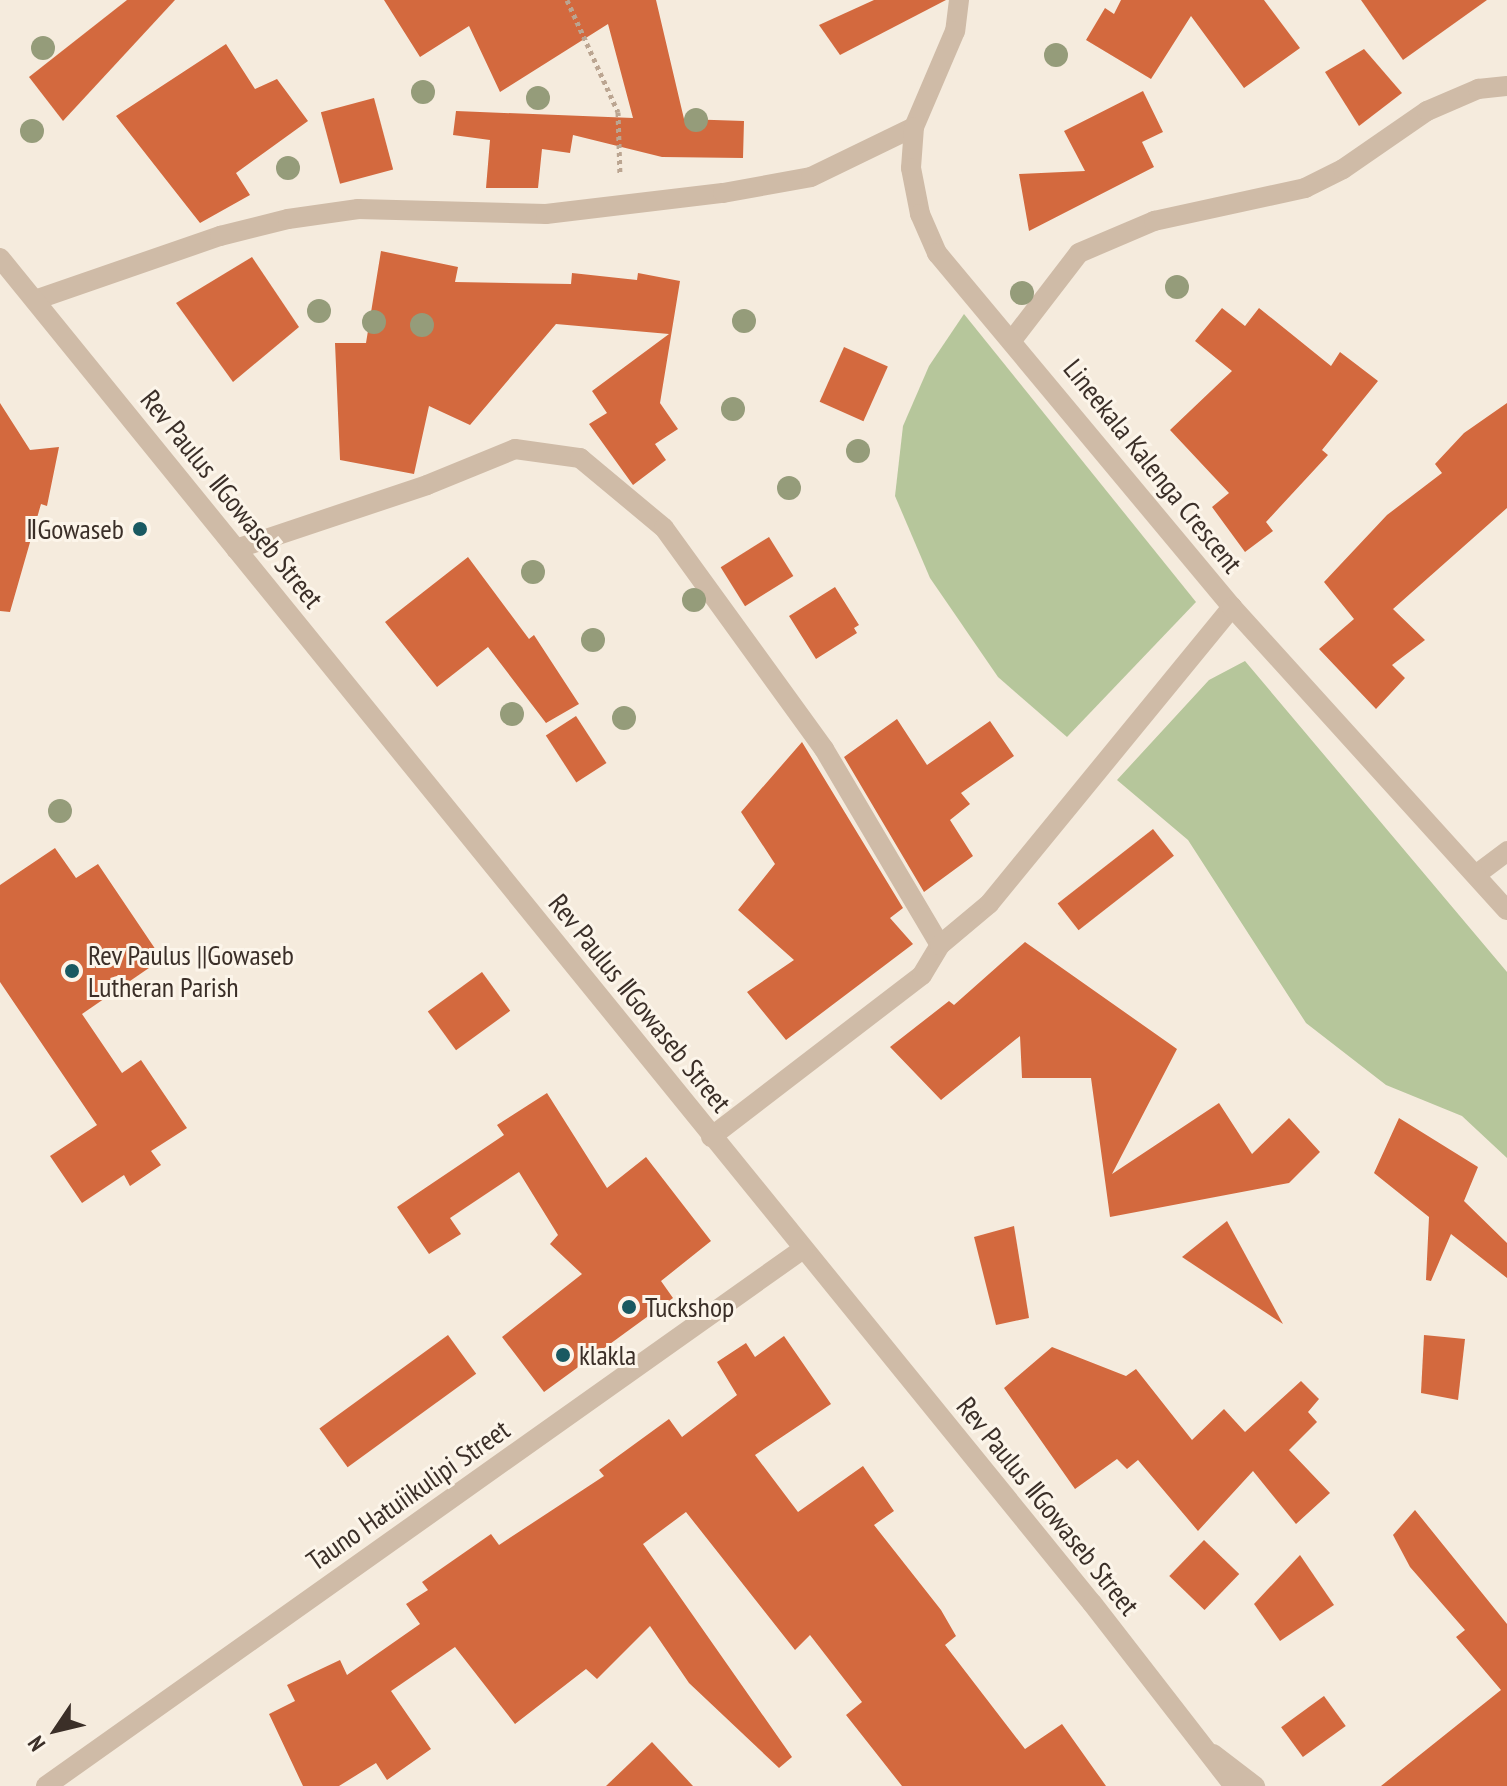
<!DOCTYPE html>
<meta charset="utf-8">
<style>
body{margin:0}
#map{position:relative;width:1507px;height:1786px;overflow:hidden;background:#f5ebdd;font-family:"PT Sans Narrow",sans-serif}
div>[style]{position:absolute}
[style*='--x']{left:calc(var(--x)*1px);top:calc(var(--y)*1px);width:calc(var(--w)*1px);rotate:calc(var(--a)*1deg)}
.green>*{inset:0;background:#b6c69b}
.building>*{inset:0;background:#d3693e;transform-origin:0 0}
.path>*{height:5px;margin-top:-2.5px;transform-origin:0;background:repeating-linear-gradient(90deg,#bba591 0 4px,transparent 0 8px)}
.lane>*{height:20px;margin:-10px;padding:0 10px;transform-origin:10px;border-radius:10px;background:#cfbba7}
.street>*{height:20px;margin:-10px;padding:0 10px;transform-origin:10px;border-radius:10px;background:#cfbba7}
.trees>*{width:24px;height:24px;margin:-12px;border-radius:50%;background:#959c7a}
.dots>*{width:22px;height:22px;translate:-50% -50%;box-sizing:border-box;border:4px solid #fcf5ea;border-radius:50%}
span{translate:-50% -50%;white-space:nowrap;text-align:center;line-height:1.15;-webkit-text-stroke:6px #fcf5ea;paint-order:stroke}
.street-label{font-size:28px;color:#3b2f28}
.poi-label{font-size:28px;color:#3b2f28}
.right{translate:-100% -50%;text-align:right}
.left{translate:0 -50%;text-align:left}
.north{position:absolute;left:16px;top:1690px;width:80px;height:80px;-webkit-text-stroke:6px #fcf5ea;paint-order:stroke;rotate:235deg;font-size:22px;font-weight:700;line-height:32px;text-align:center;color:#3b2f28}
.north::after{content:'';display:block;margin:auto;width:28px;height:36px;background:#3b2f28;clip-path:polygon(50% 0,100% 100%,50% 72%,0 100%)}
</style>
<div id="map">
<div class="green">
<i style="clip-path:polygon(964px 314px,1196px 602px,1067px 737px,998px 677px,930px 578px,895px 496px,903px 426px,929px 366px)"></i>
<i style="clip-path:polygon(1245px 661px,1507px 972px,1507px 1158px,1462px 1116px,1386px 1085px,1306px 1023px,1188px 840px,1117px 780px,1209px 680px)"></i>
</div>
<div class="building">
<i style="clip-path:polygon(127px 0,175px 0,63px 121px,29px 77px)"></i>
<i style="clip-path:polygon(384px 0,656px 0,684px 119px,744px 121px,743px 158px,662px 157px,573px 135px,570px 153px,542px 149px,538px 188px,486px 188px,490px 140px,453px 135px,456px 111px,633px 118px,608px 24px,500px 92px,469px 26px,420px 57px)"></i>
<i style="clip-path:polygon(874px 0,946px 0,840px 55px,819px 25px)"></i>
<i style="clip-path:polygon(1121px 0,1264px 0,1300px 48px,1244px 88px,1191px 16px,1151px 79px,1086px 40px,1105px 8px,1114px 14px)"></i>
<i style="clip-path:polygon(1361px 0,1487px 0,1403px 60px)"></i>
<i style="clip-path:polygon(226px 44px,255px 89px,277px 79px,308px 121px,236px 173px,250px 195px,200px 223px,116px 116px)"></i>
<i style="clip-path:polygon(1364px 49px,1402px 93px,1359px 126px,1325px 72px)"></i>
<i style="clip-path:polygon(1143px 91px,1163px 132px,1142px 142px,1154px 167px,1029px 231px,1019px 174px,1085px 171px,1064px 131px)"></i>
<i style="left:374px;top:98px;width:74px;height:55px;rotate:75deg"></i>
<i style="clip-path:polygon(381px 251px,458px 267px,455px 282px,571px 284px,572px 273px,637px 280px,638px 273px,680px 281px,660px 403px,678px 429px,655px 444px,666px 460px,633px 485px,589px 424px,607px 413px,592px 391px,669px 334px,556px 324px,470px 425px,429px 406px,414px 474px,340px 460px,335px 343px,366px 343px)"></i>
<i style="clip-path:polygon(252px 257px,299px 327px,233px 382px,176px 303px)"></i>
<i style="clip-path:polygon(1222px 308px,1245px 326px,1259px 308px,1331px 366px,1340px 352px,1378px 381px,1322px 450px,1328px 455px,1266px 522px,1273px 531px,1245px 552px,1212px 507px,1229px 493px,1170px 430px,1232px 371px,1195px 341px)"></i>
<i style="left:844px;top:347px;width:48px;height:60px;rotate:24deg"></i>
<i style="clip-path:polygon(0 403px,30px 450px,59px 447px,47px 506px,41px 504px,10px 612px,0 611px)"></i>
<i style="clip-path:polygon(1507px 403px,1507px 508px,1393px 609px,1425px 640px,1392px 665px,1405px 678px,1376px 709px,1319px 649px,1354px 619px,1324px 582px,1387px 515px,1442px 473px,1435px 464px,1464px 433px)"></i>
<i style="left:769px;top:537px;width:46px;height:57px;rotate:58deg"></i>
<i style="clip-path:polygon(468px 557px,529px 639px,534px 635px,579px 704px,546px 723px,488px 647px,437px 687px,385px 622px)"></i>
<i style="clip-path:polygon(835px 587px,859px 625px,854px 628px,857px 633px,816px 659px,789px 616px)"></i>
<i style="left:576px;top:716px;width:56px;height:36px;rotate:57deg"></i>
<i style="clip-path:polygon(897px 719px,927px 765px,990px 721px,1014px 756px,961px 793px,970px 804px,950px 820px,973px 856px,924px 892px,844px 757px)"></i>
<i style="clip-path:polygon(802px 742px,903px 908px,890px 918px,913px 944px,786px 1040px,747px 992px,794px 960px,738px 910px,775px 864px,741px 812px)"></i>
<i style="left:1153px;top:829px;width:34px;height:121px;rotate:52deg"></i>
<i style="clip-path:polygon(55px 848px,76px 878px,98px 864px,162px 959px,82px 1014px,122px 1073px,141px 1060px,187px 1128px,151px 1151px,161px 1165px,130px 1186px,124px 1175px,82px 1203px,50px 1156px,97px 1125px,0 982px,0 885px)"></i>
<i style="clip-path:polygon(1025px 942px,1177px 1049px,1112px 1174px,1219px 1103px,1252px 1154px,1289px 1118px,1320px 1152px,1289px 1183px,1110px 1217px,1091px 1078px,1022px 1078px,1020px 1036px,941px 1100px,890px 1047px,949px 1001px,954px 1005px)"></i>
<i style="left:482px;top:972px;width:48px;height:67px;rotate:54deg"></i>
<i style="clip-path:polygon(547px 1093px,607px 1188px,646px 1157px,711px 1241px,661px 1281px,673px 1298px,544px 1392px,502px 1337px,582px 1274px,550px 1244px,558px 1235px,519px 1172px,450px 1218px,461px 1234px,429px 1254px,397px 1207px,504px 1135px,497px 1125px)"></i>
<i style="clip-path:polygon(1399px 1118px,1478px 1167px,1464px 1201px,1507px 1243px,1507px 1278px,1451px 1234px,1431px 1281px,1426px 1280px,1429px 1217px,1374px 1173px)"></i>
<i style="clip-path:polygon(1227px 1221px,1283px 1324px,1182px 1257px)"></i>
<i style="clip-path:polygon(1014px 1226px,1029px 1318px,996px 1325px,974px 1237px)"></i>
<i style="left:448px;top:1335px;width:48px;height:159px;rotate:54deg"></i>
<i style="clip-path:polygon(1424px 1335px,1465px 1339px,1458px 1400px,1421px 1393px)"></i>
<i style="clip-path:polygon(784px 1336px,831px 1404px,755px 1455px,798px 1512px,863px 1466px,894px 1511px,874px 1525px,941px 1610px,956px 1636px,945px 1645px,1025px 1749px,1062px 1724px,1106px 1786px,902px 1786px,846px 1715px,862px 1702px,810px 1635px,795px 1650px,686px 1512px,643px 1544px,792px 1757px,779px 1768px,689px 1683px,650px 1626px,597px 1679px,586px 1669px,515px 1724px,455px 1647px,391px 1691px,431px 1749px,387px 1780px,376px 1763px,339px 1786px,303px 1786px,269px 1714px,295px 1701px,287px 1685px,340px 1660px,347px 1675px,420px 1624px,406px 1604px,428px 1590px,422px 1582px,491px 1534px,499px 1545px,604px 1476px,599px 1470px,669px 1419px,682px 1437px,737px 1395px,717px 1362px,746px 1343px,755px 1357px)"></i>
<i style="clip-path:polygon(1052px 1347px,1126px 1376px,1136px 1369px,1192px 1440px,1224px 1409px,1245px 1432px,1301px 1381px,1319px 1399px,1308px 1412px,1317px 1422px,1289px 1450px,1330px 1493px,1296px 1524px,1253px 1471px,1198px 1531px,1138px 1460px,1127px 1469px,1117px 1459px,1075px 1489px,1004px 1388px)"></i>
<i style="clip-path:polygon(1415px 1510px,1507px 1624px,1507px 1786px,1381px 1786px,1501px 1690px,1456px 1637px,1465px 1630px,1410px 1567px,1393px 1535px)"></i>
<i style="left:1204px;top:1540px;width:49px;height:50px;rotate:44deg"></i>
<i style="clip-path:polygon(1300px 1555px,1334px 1605px,1280px 1641px,1254px 1604px)"></i>
<i style="left:1324px;top:1696px;width:37px;height:53px;rotate:54deg"></i>
<i style="clip-path:polygon(652px 1742px,693px 1786px,606px 1786px)"></i>
</div>
<div class="path">
<i style="--x:567;--y:0;--w:123;--a:65.5"></i>
<i style="--x:618;--y:112;--w:62;--a:88.2"></i>
</div>
<div class="lane">
<i style="--x:35;--y:300;--w:196;--a:-19.1"></i>
<i style="--x:220;--y:236;--w:70;--a:-14"></i>
<i style="--x:288;--y:219;--w:71;--a:-8.1"></i>
<i style="--x:358;--y:209;--w:188;--a:1.5"></i>
<i style="--x:546;--y:214;--w:178;--a:-6.8"></i>
<i style="--x:723;--y:193;--w:89;--a:-10.3"></i>
<i style="--x:811;--y:177;--w:114;--a:-25.9"></i>
<i style="--x:1013;--y:339;--w:108;--a:-52.5"></i>
<i style="--x:1079;--y:253;--w:82;--a:-23.1"></i>
<i style="--x:1154;--y:221;--w:155;--a:-12.3"></i>
<i style="--x:1305;--y:188;--w:42;--a:-26.6"></i>
<i style="--x:1343;--y:169;--w:102;--a:-34.6"></i>
<i style="--x:1427;--y:111;--w:56;--a:-23.3"></i>
<i style="--x:1478;--y:89;--w:29;--a:-6"></i>
<i style="--x:236;--y:549;--w:201;--a:-18.5"></i>
<i style="--x:427;--y:485;--w:95;--a:-22.2"></i>
<i style="--x:515;--y:449;--w:66;--a:7.9"></i>
<i style="--x:580;--y:458;--w:109;--a:39.8"></i>
<i style="--x:664;--y:528;--w:273;--a:54.1"></i>
<i style="--x:824;--y:749;--w:228;--a:59.4"></i>
<i style="--x:1477;--y:874;--w:38;--a:-37"></i>
<i style="--x:711;--y:1137;--w:266;--a:-37.5"></i>
<i style="--x:922;--y:975;--w:35;--a:-59"></i>
<i style="--x:940;--y:945;--w:64;--a:-39.9"></i>
<i style="--x:989;--y:904;--w:384;--a:-50.7"></i>
<i style="--x:1213;--y:1754;--w:53;--a:37.3"></i>
</div>
<div class="street">
<i style="--x:959;--y:0;--w:31;--a:97"></i>
<i style="--x:955;--y:31;--w:104;--a:113.1"></i>
<i style="--x:914;--y:127;--w:41;--a:94.2"></i>
<i style="--x:911;--y:168;--w:47;--a:78.9"></i>
<i style="--x:920;--y:214;--w:43;--a:66.4"></i>
<i style="--x:937;--y:253;--w:461;--a:50.2"></i>
<i style="--x:1232;--y:607;--w:409;--a:47.8"></i>
<i style="--x:0;--y:258;--w:1732;--a:50.93"></i>
<i style="--x:1092;--y:1603;--w:232;--a:52.2"></i>
<i style="--x:46;--y:1786;--w:928;--a:-35.35"></i>
</div>
<div class="trees">
<i style="left:43px;top:48px"></i>
<i style="left:1056px;top:55px"></i>
<i style="left:423px;top:92px"></i>
<i style="left:538px;top:98px"></i>
<i style="left:696px;top:120px"></i>
<i style="left:32px;top:131px"></i>
<i style="left:288px;top:168px"></i>
<i style="left:1177px;top:287px"></i>
<i style="left:1022px;top:293px"></i>
<i style="left:319px;top:311px"></i>
<i style="left:744px;top:321px"></i>
<i style="left:374px;top:322px"></i>
<i style="left:422px;top:325px"></i>
<i style="left:733px;top:409px"></i>
<i style="left:858px;top:451px"></i>
<i style="left:789px;top:488px"></i>
<i style="left:533px;top:572px"></i>
<i style="left:694px;top:600px"></i>
<i style="left:593px;top:640px"></i>
<i style="left:512px;top:714px"></i>
<i style="left:624px;top:718px"></i>
<i style="left:60px;top:811px"></i>
</div>
<div class="dots">
<i style="left:140px;top:529px;background:#195961"></i>
<i style="left:72px;top:971px;background:#195961"></i>
<i style="left:629px;top:1307px;background:#195961"></i>
<i style="left:563px;top:1355px;background:#195961"></i>
</div>
<div class="street-label">
<span style="left:1153px;top:466px;rotate:51deg">Lineekala Kalenga Crescent</span>
<span style="left:232px;top:499px;rotate:51deg">Rev Paulus ǁGowaseb Street</span>
<span style="left:640px;top:1003px;rotate:51deg">Rev Paulus ǁGowaseb Street</span>
<span style="left:408px;top:1495px;rotate:-35deg">Tauno Hatuiikulipi Street</span>
<span style="left:1048px;top:1506px;rotate:51deg">Rev Paulus ǁGowaseb Street</span>
</div>
<div class="poi-label">
<span class="right" style="left:124px;top:529px">ǁGowaseb</span>
<span class="left" style="left:88px;top:971px">Rev Paulus ||Gowaseb<br>Lutheran Parish</span>
<span class="left" style="left:645px;top:1307px">Tuckshop</span>
<span class="left" style="left:579px;top:1355px">klakla</span>
</div>
<div class="north">N</div>
</div>
